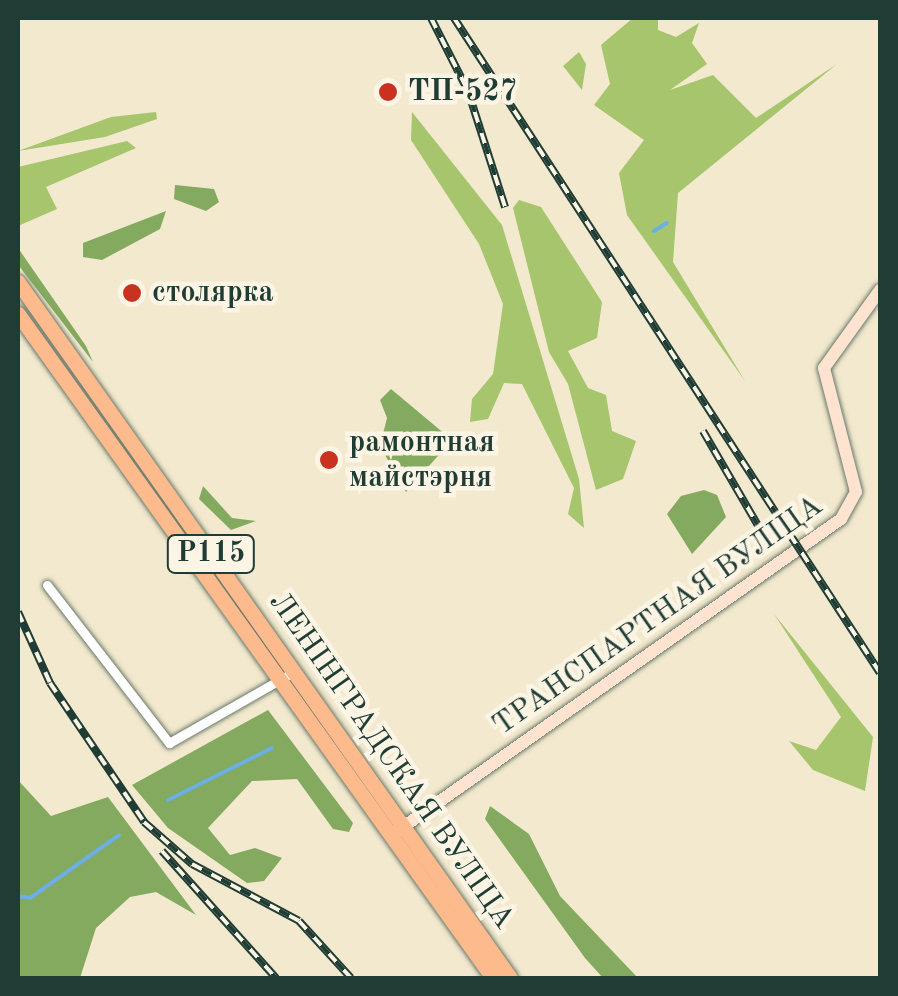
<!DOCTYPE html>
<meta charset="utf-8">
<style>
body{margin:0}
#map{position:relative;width:898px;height:996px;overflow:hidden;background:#f2e9ce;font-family:"Old Standard TT",serif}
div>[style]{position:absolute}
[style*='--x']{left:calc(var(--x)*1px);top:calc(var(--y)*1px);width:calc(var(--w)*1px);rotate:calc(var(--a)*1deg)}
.green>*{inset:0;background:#a6c56c}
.forest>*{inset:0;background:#84aa60}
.stream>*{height:4px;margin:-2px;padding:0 2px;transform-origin:2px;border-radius:2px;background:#6dafe2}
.roads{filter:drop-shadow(0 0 2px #69796a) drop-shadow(0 0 2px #69796a)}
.street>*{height:9px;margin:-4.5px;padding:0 4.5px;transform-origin:4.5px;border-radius:4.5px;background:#fff}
.secondary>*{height:12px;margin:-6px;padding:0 6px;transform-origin:6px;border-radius:6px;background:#fee3d1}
.primary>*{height:15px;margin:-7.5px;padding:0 7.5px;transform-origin:7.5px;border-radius:7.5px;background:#fcba8d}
.rail>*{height:8px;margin-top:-4px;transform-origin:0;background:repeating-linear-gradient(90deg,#fcf5e5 0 11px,#1f3d34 0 22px);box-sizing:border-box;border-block:2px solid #1f3d34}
.dots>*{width:28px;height:28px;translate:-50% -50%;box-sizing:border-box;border:5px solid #fcf5e5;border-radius:50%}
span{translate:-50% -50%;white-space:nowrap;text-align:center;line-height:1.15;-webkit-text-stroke:9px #fcf5e5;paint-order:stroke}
.shield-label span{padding:2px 8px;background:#fcf5e5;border:2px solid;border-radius:8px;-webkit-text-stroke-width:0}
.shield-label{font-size:28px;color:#1f3d34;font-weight:700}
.poi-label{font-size:30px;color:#1f3d34;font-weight:700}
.left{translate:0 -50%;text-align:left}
.street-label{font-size:30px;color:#1f3d34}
.frame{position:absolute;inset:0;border:20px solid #1f3d34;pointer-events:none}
</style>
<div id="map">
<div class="green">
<i style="clip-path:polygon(633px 18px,658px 18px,658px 30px,676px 37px,699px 23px,692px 43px,707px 64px,670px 90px,713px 75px,756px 118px,837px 64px,678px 193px,673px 262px,745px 381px,627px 215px,619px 173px,644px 140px,594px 105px,610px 84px,601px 45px)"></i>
<i style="clip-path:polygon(579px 52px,586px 64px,582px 90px,563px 66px)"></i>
<i style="clip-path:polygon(156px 112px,157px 119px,105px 137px,18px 151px,111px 117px)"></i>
<i style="clip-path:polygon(412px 112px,502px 225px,579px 479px,584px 528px,568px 514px,574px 488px,522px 384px,504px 383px,488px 419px,470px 422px,472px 399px,493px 374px,503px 304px,479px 244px,411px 140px)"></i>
<i style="clip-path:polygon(127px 141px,136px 148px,46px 187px,57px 209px,18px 226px,18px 167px)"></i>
<i style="clip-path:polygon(519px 200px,541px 207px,602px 302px,597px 338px,568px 351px,588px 388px,606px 395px,612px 431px,636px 441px,623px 479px,596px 490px,568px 384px,549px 352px,513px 208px)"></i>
<i style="clip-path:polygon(774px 614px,873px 737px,865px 791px,813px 770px,789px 741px,816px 750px,841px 717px)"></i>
</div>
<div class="forest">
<i style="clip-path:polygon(175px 185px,214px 189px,219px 202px,206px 211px,174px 199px)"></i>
<i style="clip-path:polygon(166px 211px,160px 229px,102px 260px,83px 257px,83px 243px)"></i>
<i style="clip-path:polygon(18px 248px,86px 346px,93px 362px,19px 266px)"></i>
<i style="clip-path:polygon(391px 389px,452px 440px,406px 492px,380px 446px,387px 418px,380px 400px)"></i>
<i style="clip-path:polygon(203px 486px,232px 518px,256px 521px,231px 530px,199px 499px)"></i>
<i style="clip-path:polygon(704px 490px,717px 495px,726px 517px,692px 554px,667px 514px,681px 496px)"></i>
<i style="clip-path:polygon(268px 710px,353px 823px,349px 832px,333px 829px,297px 779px,252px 781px,208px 828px,230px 855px,255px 848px,282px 858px,264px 881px,247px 883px,168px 828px,132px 785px)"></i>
<i style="clip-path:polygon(18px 780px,51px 816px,108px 797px,196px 915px,156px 892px,130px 897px,96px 928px,80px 978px,18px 978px)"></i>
<i style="clip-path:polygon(490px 806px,529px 834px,560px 896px,638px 978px,603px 978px,585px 958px,485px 819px)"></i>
</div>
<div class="stream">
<i style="--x:654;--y:231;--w:15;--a:-32"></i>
<i style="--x:168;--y:800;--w:116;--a:-26.6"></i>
<i style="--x:18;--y:896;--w:12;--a:9"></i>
<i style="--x:30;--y:898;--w:109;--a:-35.3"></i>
</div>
<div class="roads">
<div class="street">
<i style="--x:47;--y:585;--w:200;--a:52.3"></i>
<i style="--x:169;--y:743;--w:145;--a:-29.7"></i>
</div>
<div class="secondary">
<i style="--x:396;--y:832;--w:544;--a:-35.12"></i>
<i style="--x:841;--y:519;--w:31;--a:-61"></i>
<i style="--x:856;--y:492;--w:128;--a:-104.5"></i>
<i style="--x:824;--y:368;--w:96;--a:-54.3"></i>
</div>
<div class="primary">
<i style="--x:18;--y:282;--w:852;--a:54.74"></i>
<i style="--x:18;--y:314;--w:816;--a:54.42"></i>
</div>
</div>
<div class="rail">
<i style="--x:431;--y:18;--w:82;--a:63.1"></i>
<i style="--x:468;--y:91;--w:122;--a:72.3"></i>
<i style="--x:454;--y:18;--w:781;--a:56.96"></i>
<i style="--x:703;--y:431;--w:127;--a:59.8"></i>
<i style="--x:18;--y:612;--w:78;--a:65.7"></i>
<i style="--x:50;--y:683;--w:168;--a:55.9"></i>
<i style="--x:144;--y:822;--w:64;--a:41.2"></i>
<i style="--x:192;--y:864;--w:121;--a:28"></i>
<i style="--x:299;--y:921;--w:77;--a:47.6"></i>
<i style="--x:162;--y:851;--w:171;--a:48.1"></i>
</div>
<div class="dots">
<i style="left:388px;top:92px;background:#c8321e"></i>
<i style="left:132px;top:293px;background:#c8321e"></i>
<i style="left:329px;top:460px;background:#c8321e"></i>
</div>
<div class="shield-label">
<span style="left:211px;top:554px">Р115</span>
</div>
<div class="poi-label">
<span class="left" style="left:408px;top:92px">ТП-527</span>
<span class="left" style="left:152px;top:293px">столярка</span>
<span class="left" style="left:349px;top:460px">рамонтная<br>майстэрня</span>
</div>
<div class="street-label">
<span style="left:658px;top:616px;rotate:-35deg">ТРАНСПАРТНАЯ ВУЛІЦА</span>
<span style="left:391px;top:761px;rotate:55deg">ЛЕНІНГРАДСКАЯ ВУЛІЦА</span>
</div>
<div class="frame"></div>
</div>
